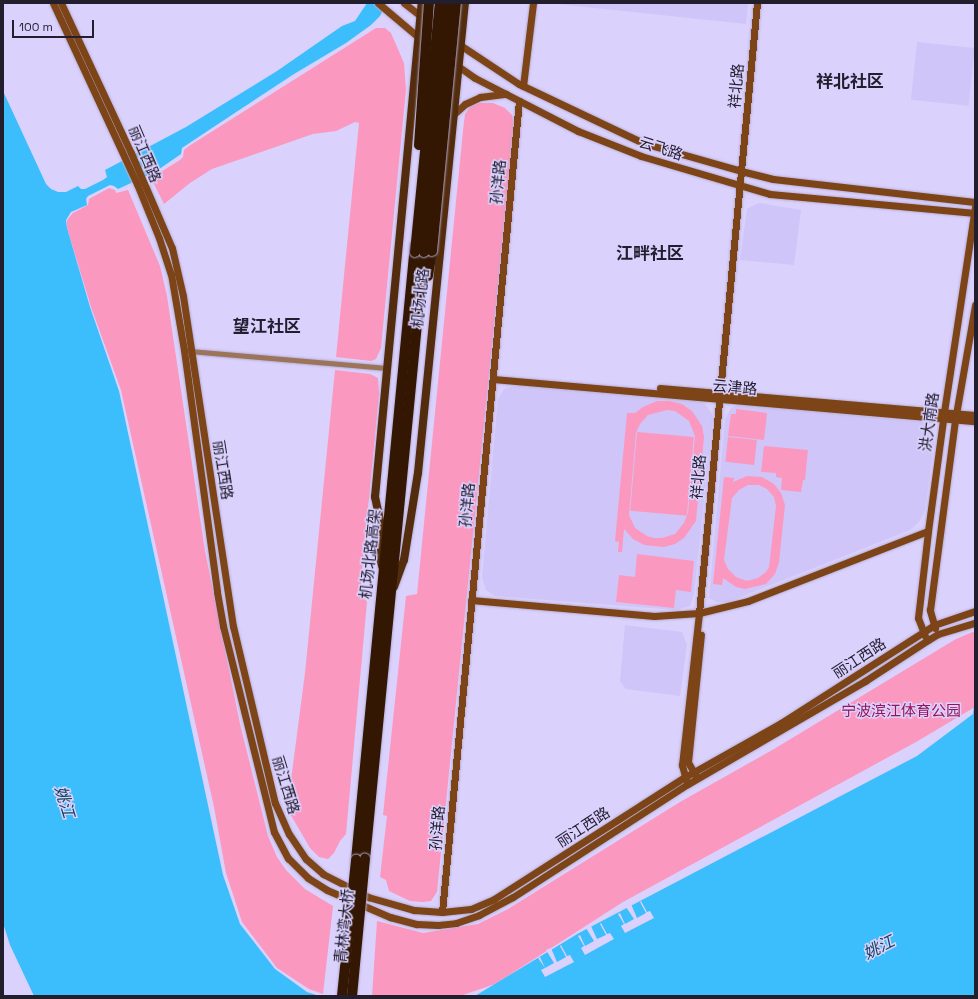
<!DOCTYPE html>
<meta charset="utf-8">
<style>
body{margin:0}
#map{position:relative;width:978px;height:999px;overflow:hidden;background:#dad1fd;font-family:"Space Grotesk","Noto Sans SC",sans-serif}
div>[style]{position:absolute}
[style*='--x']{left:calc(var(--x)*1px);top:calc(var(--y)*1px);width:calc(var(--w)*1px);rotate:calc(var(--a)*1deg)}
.built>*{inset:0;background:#d0c5f8;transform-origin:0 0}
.green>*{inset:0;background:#fb98c0;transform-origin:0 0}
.water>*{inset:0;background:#3cbdfc}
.pier>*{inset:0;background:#dad1fd}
.roads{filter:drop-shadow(0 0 1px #b5add4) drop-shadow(0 0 1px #b5add4)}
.street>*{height:5px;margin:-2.5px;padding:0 2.5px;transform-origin:2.5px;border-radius:2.5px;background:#9c745a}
.secondary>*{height:7px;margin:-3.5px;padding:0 3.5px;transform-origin:3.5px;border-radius:3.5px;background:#7c4417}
.primary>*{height:8px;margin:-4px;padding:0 4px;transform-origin:4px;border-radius:4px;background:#532c0d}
.highway>*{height:10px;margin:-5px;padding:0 5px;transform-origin:5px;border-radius:5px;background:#331702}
.bridges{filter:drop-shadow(0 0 1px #b5add4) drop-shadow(0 0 1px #b5add4)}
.highway-bridge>*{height:10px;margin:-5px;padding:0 5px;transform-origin:5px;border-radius:5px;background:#331702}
span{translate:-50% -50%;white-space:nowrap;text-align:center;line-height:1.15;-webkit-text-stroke:3px #dad1fd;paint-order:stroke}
.street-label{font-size:15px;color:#221e2e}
.park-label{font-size:15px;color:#961359}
.water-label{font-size:16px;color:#0f445d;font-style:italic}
.quarter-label{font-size:17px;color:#221e2e;font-weight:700}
.frame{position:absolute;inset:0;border:4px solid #221e2e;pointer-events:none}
.scale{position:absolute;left:12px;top:20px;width:82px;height:18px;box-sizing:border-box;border:2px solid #221e2e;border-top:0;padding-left:5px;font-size:12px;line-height:14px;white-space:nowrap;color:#221e2e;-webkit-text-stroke:3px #dad1fd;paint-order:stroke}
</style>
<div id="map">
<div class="built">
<i style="clip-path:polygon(548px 3px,748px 3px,746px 24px)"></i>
<i style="left:917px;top:42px;width:58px;height:58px;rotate:6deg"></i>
<i style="clip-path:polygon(759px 203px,801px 210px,794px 265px,740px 260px,747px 209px)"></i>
<i style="clip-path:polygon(518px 385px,698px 400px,705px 404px,713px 415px,694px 594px,690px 606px,676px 610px,495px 596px,486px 590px,482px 577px,498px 399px,504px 389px)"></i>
<i style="clip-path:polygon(740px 404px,922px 422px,931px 427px,935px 436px,925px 511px,919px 522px,910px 530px,728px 602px,717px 602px,709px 598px,725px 419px,731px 408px)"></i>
<i style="clip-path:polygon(625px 625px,682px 632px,687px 645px,680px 696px,626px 689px,620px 681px)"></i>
</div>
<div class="green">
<i style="clip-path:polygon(376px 28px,385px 28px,391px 33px,404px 63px,406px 89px,381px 348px,376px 359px,371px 361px,336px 357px,359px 123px,355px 122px,336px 131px,313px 134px,212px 169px,190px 183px,164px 204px,151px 178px,180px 160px,183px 157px,184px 150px,189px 146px)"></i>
<i style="clip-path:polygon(479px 103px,493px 103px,505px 108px,512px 115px,514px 125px,437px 892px,431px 901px,423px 902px,410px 901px,389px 891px,386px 880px,380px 877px,387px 816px,383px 815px,406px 596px,417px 594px,463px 131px,465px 114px,471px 106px)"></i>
<i style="clip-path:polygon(109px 188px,115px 190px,116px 193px,128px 190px,160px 266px,167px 296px,205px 551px,240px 724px,268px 836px,277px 857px,286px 870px,305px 889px,333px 906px,323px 994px,309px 989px,277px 968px,268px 956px,242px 922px,226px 873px,214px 807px,121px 390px,91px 307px,67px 228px,67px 220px,73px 213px,88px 205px,89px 199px)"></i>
<i style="clip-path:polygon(335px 370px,370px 374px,378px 378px,379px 394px,360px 592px,367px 602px,366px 613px,346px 834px,340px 841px,334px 853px,328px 859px,319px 857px,310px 848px,289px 812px,288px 803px,305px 673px)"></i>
<i style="clip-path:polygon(evenodd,657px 401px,669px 401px,682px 404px,692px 411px,702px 426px,704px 437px,696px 521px,684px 538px,675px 544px,664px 547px,644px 545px,633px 539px,624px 529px,622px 552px,618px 552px,619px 542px,615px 541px,627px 413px,635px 413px,643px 407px,657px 401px,667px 410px,675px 411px,689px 421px,695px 436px,688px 513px,684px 523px,675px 534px,662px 538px,654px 538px,647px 536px,635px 528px,629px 515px,636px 433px,640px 424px,648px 415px,667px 410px)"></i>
<i style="clip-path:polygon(736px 409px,767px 413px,764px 440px,728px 436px,731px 414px,736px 414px)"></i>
<i style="left:637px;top:432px;width:57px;height:79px;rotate:5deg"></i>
<i style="left:728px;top:437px;width:29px;height:25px;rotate:6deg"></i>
<i style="clip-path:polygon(764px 446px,808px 450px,805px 480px,803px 480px,801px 492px,781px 490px,782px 478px,776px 477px,776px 473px,761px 472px)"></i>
<i style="clip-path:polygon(evenodd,747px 476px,762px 477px,774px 484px,781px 493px,785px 505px,779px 562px,775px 574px,766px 584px,745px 589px,736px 587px,723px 578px,722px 585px,713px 584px,724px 477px,734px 478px,733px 482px,747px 476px,748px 485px,759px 485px,767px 489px,774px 497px,776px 506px,769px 567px,766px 572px,758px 578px,747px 581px,736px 577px,728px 569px,724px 560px,732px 498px,739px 490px,748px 485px)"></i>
<i style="clip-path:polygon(637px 554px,694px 561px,691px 592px,676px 590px,674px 608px,616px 602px,619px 575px,635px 577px)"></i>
<i style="clip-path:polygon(975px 631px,975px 707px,916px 742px,623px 902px,495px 984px,460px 996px,372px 996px,377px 921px,423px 933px,478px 924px,508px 909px,680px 802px,774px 749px,956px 639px)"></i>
</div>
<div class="water">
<i style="clip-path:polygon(367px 3px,387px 3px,380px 16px,371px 25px,346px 43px,294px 74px,209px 130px,182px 148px,181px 154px,155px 172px,118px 189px,114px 186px,110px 185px,88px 196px,86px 199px,87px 205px,71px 212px,66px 220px,67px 228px,90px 307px,119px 391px,223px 875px,240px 924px,275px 969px,307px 992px,319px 996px,34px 996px,10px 945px,3px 923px,3px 91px,46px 184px,51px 189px,58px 192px,66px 192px,78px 186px,81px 189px,85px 189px,103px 180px,107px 177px,105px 170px,186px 127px,277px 71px,342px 26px,355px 21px)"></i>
<i style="clip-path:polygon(975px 696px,975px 994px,971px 996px,475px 996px,579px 933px,917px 756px,973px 714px)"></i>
</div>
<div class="pier">
<i style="clip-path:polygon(641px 901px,647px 912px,650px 911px,654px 918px,625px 933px,621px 926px,624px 924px,618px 914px,620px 913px,625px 924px,634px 919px,626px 907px,631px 904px,637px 918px,646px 913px,640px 902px)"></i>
<i style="clip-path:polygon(601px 923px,607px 934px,610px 933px,614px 939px,585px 955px,581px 948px,584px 946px,578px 936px,580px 935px,585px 946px,594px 941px,586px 928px,591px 926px,597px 939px,606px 935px,600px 924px)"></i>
<i style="clip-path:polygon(561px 945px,567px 956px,570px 955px,574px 962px,545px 977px,541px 970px,545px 968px,538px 958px,540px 957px,545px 968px,554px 963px,546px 950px,551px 948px,557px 962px,566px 957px,560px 946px)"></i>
</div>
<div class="roads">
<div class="street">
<i style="--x:189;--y:351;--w:199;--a:4.9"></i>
</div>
<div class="secondary">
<i style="--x:53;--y:3;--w:200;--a:65.1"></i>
<i style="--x:137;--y:184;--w:58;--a:67.8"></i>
<i style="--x:159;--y:238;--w:38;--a:72"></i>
<i style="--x:171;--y:274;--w:77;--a:80.3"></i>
<i style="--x:184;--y:350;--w:244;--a:82.2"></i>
<i style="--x:217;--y:592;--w:35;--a:80"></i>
<i style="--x:223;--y:626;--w:212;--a:76.1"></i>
<i style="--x:274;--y:832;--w:30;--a:62"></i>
<i style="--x:288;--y:858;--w:28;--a:45"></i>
<i style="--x:308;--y:878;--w:22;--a:32"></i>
<i style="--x:327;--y:890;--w:69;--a:23.2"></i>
<i style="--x:390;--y:917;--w:28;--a:15"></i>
<i style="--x:417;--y:924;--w:21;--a:3"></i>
<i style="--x:438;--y:925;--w:18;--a:-6"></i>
<i style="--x:456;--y:923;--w:24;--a:-19"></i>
<i style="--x:479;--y:915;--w:38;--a:-28"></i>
<i style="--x:513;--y:897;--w:208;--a:-32.9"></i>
<i style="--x:688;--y:784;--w:205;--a:-30.2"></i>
<i style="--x:865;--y:681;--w:75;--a:-33.1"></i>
<i style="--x:928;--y:640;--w:12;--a:-31"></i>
<i style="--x:938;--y:634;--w:39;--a:-17"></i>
<i style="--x:61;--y:3;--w:166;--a:65"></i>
<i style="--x:131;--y:153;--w:103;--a:66.7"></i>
<i style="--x:172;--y:248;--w:49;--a:77.1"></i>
<i style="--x:183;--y:296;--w:334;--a:81.4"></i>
<i style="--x:233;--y:626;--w:182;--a:76.7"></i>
<i style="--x:275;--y:803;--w:34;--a:66"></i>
<i style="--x:289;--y:834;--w:30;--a:56"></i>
<i style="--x:306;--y:859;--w:23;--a:41"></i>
<i style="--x:323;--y:874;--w:51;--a:27.1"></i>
<i style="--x:368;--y:897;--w:48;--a:15.8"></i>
<i style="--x:414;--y:910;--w:28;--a:4"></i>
<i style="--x:442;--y:912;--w:29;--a:-6"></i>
<i style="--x:471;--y:909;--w:25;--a:-23"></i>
<i style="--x:494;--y:899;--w:227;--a:-32.6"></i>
<i style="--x:685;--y:777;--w:110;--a:-29.4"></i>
<i style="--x:781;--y:723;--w:182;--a:-32.6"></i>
<i style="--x:934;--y:625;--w:43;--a:-18.9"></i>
<i style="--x:378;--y:3;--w:59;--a:40.2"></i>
<i style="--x:404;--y:3;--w:46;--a:37.9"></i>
<i style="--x:457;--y:43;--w:74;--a:33.5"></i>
<i style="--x:519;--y:84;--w:137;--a:25.4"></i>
<i style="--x:643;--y:143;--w:102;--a:15.9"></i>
<i style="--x:741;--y:171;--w:33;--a:14"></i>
<i style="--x:773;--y:179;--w:203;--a:6.5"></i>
<i style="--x:455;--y:64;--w:24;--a:35"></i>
<i style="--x:475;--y:78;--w:116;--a:27.2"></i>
<i style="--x:578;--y:131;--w:68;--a:21.6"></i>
<i style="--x:641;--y:156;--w:134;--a:16.4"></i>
<i style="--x:770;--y:194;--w:206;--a:5.3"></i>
<i style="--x:523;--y:86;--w:84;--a:-83.1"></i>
<i style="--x:454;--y:114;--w:15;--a:-42"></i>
<i style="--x:465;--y:104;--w:17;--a:-25"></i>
<i style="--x:480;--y:97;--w:26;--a:-7"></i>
<i style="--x:493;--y:379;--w:484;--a:5"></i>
<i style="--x:660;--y:388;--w:316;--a:4.9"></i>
<i style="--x:471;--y:600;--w:184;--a:5"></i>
<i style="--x:654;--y:616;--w:45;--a:-3.8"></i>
<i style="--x:699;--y:613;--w:50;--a:-13.8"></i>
<i style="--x:748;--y:601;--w:193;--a:-21.3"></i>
<i style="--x:935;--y:628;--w:19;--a:-106"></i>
<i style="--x:930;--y:610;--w:192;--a:-82.5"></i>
<i style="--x:955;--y:420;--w:117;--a:-80.1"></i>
<i style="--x:925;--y:636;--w:19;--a:-111"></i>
<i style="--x:918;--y:618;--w:88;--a:-83.4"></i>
<i style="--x:928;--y:531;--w:120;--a:-82.3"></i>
<i style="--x:944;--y:412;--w:208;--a:-81.4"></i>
<i style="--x:696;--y:776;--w:16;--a:-120"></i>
<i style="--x:688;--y:762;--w:128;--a:-84.2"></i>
<i style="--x:686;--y:780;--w:16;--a:-105"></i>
<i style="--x:682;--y:765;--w:153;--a:-83.6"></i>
<i style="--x:699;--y:613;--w:613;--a:-84.57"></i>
<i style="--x:442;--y:912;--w:815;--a:-84.58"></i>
</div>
<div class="primary">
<i style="--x:383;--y:569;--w:14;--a:-107"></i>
<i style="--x:379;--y:556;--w:31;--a:-86"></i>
<i style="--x:381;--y:525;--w:29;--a:-102"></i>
<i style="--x:375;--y:497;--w:496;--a:-84.6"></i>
<i style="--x:394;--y:587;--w:29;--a:-70"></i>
<i style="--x:404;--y:560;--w:88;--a:-80.9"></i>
<i style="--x:418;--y:473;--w:472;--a:-84.3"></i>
</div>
<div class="highway">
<i style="--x:428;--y:276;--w:25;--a:-81"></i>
<i style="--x:365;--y:859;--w:610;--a:-84.45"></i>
<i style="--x:356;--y:860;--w:618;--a:-84.52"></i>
</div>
</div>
<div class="bridges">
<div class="highway-bridge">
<i style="--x:419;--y:145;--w:142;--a:-86"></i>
<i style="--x:432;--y:251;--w:249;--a:-84.5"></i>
<i style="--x:415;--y:252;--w:250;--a:-84.3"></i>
<i style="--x:424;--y:252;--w:250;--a:-84.5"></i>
<i style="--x:342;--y:996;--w:137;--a:-84.1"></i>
<i style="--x:352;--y:996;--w:138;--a:-84.6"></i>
</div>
</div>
<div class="street-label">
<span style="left:736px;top:86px;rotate:-85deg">祥北路</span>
<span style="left:661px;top:148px;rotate:18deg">云飞路</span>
<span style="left:145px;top:154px;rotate:67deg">丽江西路</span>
<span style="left:498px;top:182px;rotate:-85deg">孙洋路</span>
<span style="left:420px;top:298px;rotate:-84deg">机场北路</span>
<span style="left:735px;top:387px;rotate:5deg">云津路</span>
<span style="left:929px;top:422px;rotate:-82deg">洪大南路</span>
<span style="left:223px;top:470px;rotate:81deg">丽江西路</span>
<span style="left:698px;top:477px;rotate:-85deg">祥北路</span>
<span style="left:467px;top:505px;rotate:-85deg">孙洋路</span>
<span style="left:370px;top:554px;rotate:-84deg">机场北路高架</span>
<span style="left:859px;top:658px;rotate:-33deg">丽江西路</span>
<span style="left:286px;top:785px;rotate:73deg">丽江西路</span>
<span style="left:583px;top:827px;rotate:-33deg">丽江西路</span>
<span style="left:437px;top:828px;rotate:-85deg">孙洋路</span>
<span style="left:344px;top:926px;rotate:-84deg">青林湾大桥</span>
</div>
<div class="park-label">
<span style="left:901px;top:711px">宁波滨江体育公园</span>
</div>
<div class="water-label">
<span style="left:64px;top:802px;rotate:73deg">姚江</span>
<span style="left:879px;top:948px;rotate:-27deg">姚江</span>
</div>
<div class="quarter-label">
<span style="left:850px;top:82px">祥北社区</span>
<span style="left:650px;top:254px">江畔社区</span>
<span style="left:267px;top:327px">望江社区</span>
</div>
<div class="frame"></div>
<div class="scale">100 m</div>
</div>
